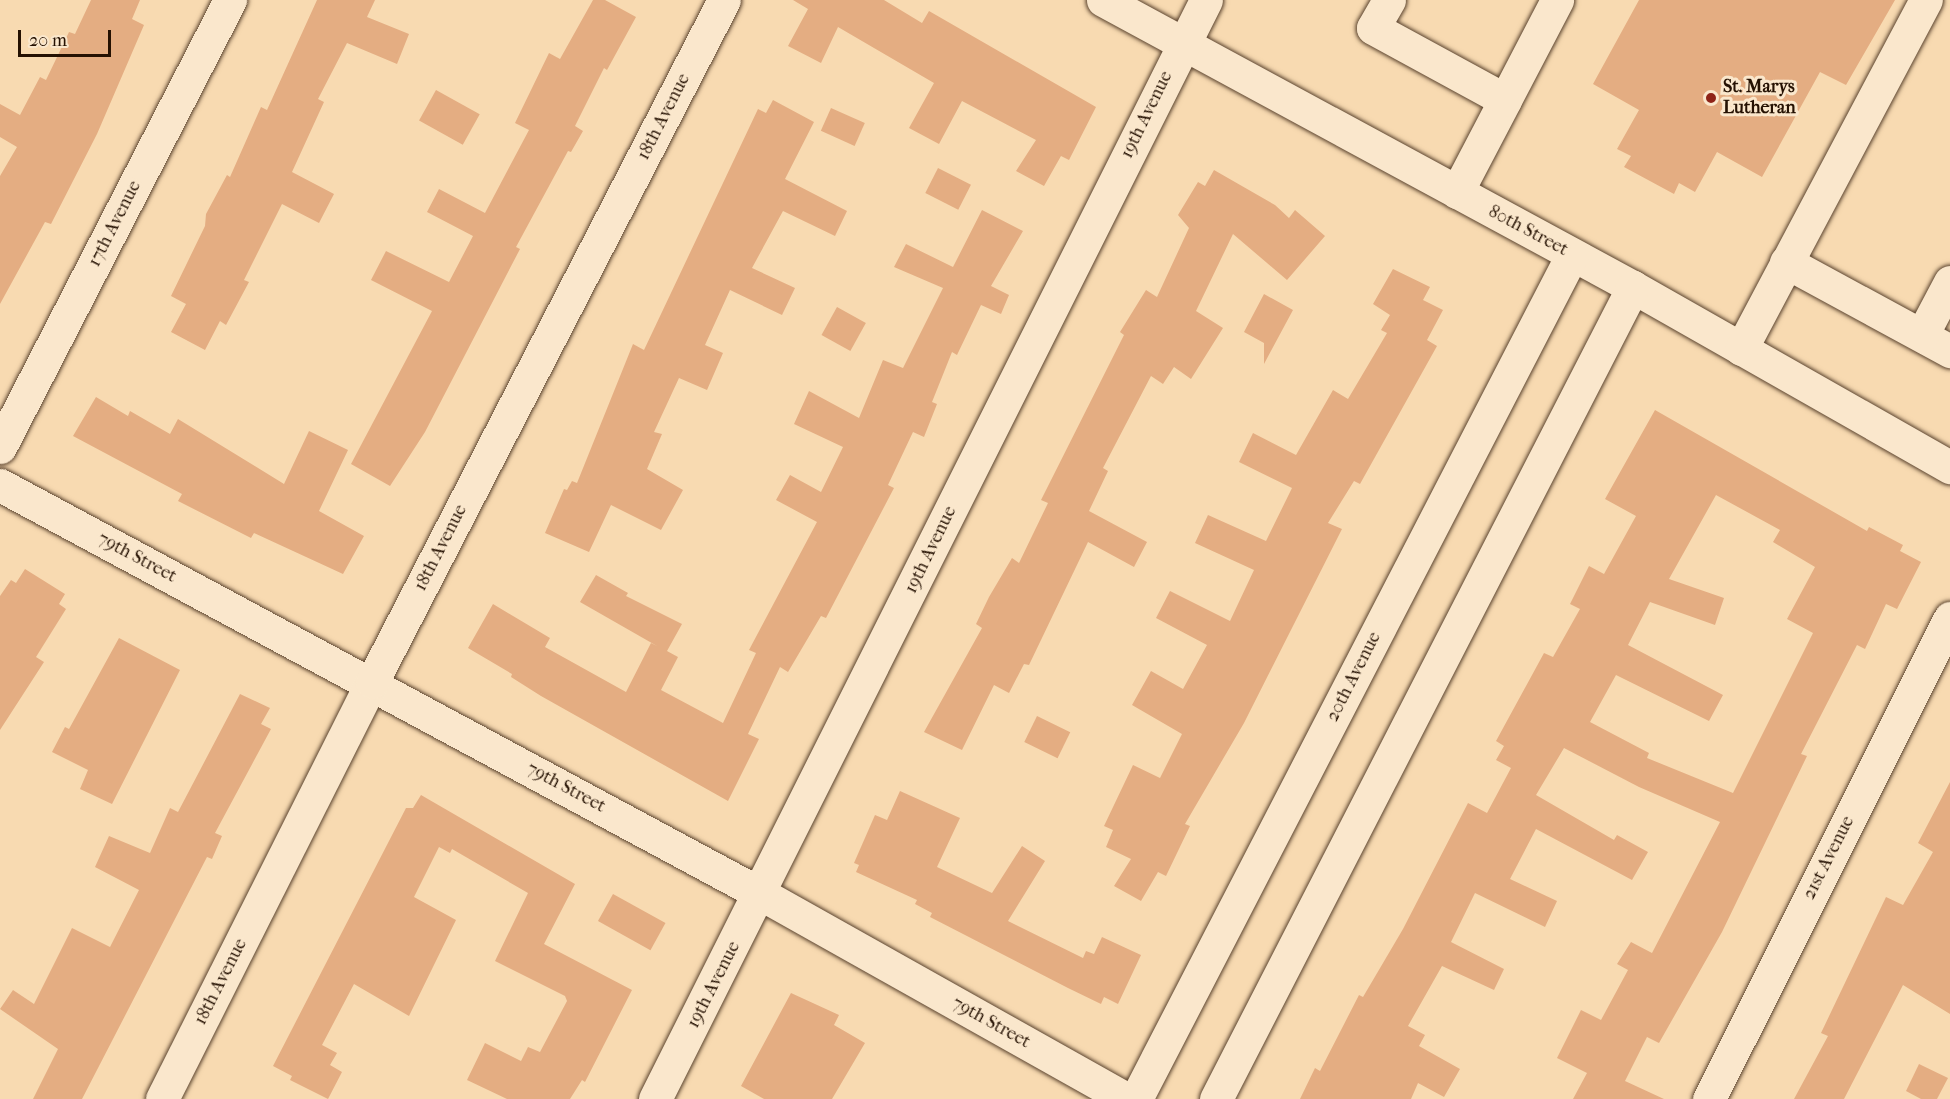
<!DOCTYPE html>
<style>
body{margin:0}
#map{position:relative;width:1950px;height:1099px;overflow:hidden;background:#f8dab1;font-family:"IM FELL French Canon",serif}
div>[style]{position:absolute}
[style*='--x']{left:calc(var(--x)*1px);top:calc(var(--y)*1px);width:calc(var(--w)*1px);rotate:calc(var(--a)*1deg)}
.building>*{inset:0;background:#e4ad82;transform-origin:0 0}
.roads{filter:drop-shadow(0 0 2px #5a432e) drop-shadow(0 0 2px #5a432e)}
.minor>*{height:33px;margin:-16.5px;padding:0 16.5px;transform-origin:16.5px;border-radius:16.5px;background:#fae7cc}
.dots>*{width:16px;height:16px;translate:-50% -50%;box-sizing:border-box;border:3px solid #fae7cc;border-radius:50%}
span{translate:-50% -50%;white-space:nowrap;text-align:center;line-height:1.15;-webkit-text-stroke:6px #fae7cc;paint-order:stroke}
.poi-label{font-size:18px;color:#251102;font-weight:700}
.left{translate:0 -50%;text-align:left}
.street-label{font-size:18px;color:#251102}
.scale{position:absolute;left:18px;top:30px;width:93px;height:27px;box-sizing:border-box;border:3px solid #251102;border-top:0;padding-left:8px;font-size:18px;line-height:21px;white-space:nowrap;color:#251102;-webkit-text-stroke:4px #fae7cc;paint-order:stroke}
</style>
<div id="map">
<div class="building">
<i style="clip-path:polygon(91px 0,140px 0,132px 19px,144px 25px,97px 134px,51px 224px,45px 222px,0 304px,0 176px,17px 147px,0 137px,0 104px,20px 115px,40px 77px,46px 80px,69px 32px,75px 34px)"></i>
<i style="clip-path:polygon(317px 0,375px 0,367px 17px,409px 34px,397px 64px,347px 43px,318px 99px,324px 102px,292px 172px,334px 194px,319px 223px,282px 204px,244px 280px,249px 282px,226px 325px,220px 321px,205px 350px,171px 332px,186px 304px,171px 296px,205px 226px,206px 214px,227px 175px,230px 177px,261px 107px,267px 110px)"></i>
<i style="clip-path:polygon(593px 0,605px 0,636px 17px,607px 70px,604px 68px,575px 126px,583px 131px,571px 152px,568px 151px,516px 247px,520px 249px,425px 432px,390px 486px,351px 464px,432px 311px,371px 280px,386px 251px,449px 282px,473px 236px,427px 212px,439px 189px,485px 213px,529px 130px,515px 123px,549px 53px,560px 59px)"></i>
<i style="clip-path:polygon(793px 0,884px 0,922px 23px,929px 11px,1096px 107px,1069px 160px,1061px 156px,1044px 186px,1016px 171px,1036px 140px,962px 101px,939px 144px,909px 128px,934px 83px,838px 27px,821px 63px,788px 46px,808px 9px)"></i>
<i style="clip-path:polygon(1639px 0,1895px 0,1846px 85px,1820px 72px,1762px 177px,1717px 152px,1695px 192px,1679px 183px,1674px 194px,1624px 167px,1631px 156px,1617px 149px,1639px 110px,1593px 84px)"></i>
<i style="left:436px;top:90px;width:50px;height:35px;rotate:29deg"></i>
<i style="clip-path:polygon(773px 100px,814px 122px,785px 179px,847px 211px,835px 236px,783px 211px,752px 268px,795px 288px,782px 315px,730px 290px,705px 345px,723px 353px,707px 390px,679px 378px,654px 432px,662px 434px,647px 469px,683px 490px,661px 530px,611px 505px,589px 552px,545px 533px,564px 489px,567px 490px,572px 481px,577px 483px,633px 344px,644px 350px,758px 109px,766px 113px)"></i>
<i style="left:831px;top:108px;width:37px;height:25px;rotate:24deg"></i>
<i style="left:938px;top:168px;width:37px;height:28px;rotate:27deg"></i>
<i style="clip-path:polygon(1214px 170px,1275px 205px,1289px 218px,1295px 210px,1325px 236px,1287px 280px,1233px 234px,1196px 311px,1223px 328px,1191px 379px,1174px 367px,1163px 384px,1151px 376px,1103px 468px,1108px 471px,1089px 511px,1147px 542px,1134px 567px,1088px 542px,1029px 665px,1024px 664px,1009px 693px,994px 685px,962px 750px,924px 732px,982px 628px,976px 624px,989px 597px,1012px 558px,1019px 563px,1048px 503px,1041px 500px,1124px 335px,1120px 332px,1146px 290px,1157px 297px,1189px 228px,1178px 215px,1198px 182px,1205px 186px)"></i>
<i style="clip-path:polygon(982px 210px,1023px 231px,991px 286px,1009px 295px,1001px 314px,981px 305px,957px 355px,952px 352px,932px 402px,937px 404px,924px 437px,913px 432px,888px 485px,894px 488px,826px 618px,821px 616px,788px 672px,780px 667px,748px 734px,759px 739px,728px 801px,541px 696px,511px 677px,512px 674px,468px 648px,493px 604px,550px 638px,545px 647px,626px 692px,651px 643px,657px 646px,580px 602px,596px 575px,628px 593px,626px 596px,682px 624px,667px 651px,678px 657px,661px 690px,723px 723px,756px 653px,749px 650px,817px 522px,776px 500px,790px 475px,821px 492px,843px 447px,794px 424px,809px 391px,859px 418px,883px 360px,903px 368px,943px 288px,894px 267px,906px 244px,953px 267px)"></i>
<i style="clip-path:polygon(1393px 269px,1430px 287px,1423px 300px,1443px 310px,1427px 340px,1437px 346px,1360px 484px,1354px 481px,1328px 523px,1342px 529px,1244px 723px,1185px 824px,1190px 826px,1166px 876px,1158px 872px,1141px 901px,1114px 886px,1131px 859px,1106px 847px,1113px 830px,1104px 826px,1133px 765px,1160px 778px,1182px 734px,1132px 705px,1151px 671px,1183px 689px,1207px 645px,1156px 618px,1170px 591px,1230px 621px,1254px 570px,1195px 543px,1208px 515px,1266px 541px,1292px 488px,1239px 462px,1253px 433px,1296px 455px,1333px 390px,1348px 399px,1387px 333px,1381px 330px,1390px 315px,1373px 304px)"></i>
<i style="clip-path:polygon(1264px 294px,1293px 310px,1264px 364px,1264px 343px,1244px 332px)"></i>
<i style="left:837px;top:307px;width:33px;height:32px;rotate:29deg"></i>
<i style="clip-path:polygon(96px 397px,128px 416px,130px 411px,170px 434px,178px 419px,284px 484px,309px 431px,348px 450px,319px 511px,364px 536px,343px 574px,254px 533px,251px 538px,178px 501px,182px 494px,73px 436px)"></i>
<i style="clip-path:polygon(evenodd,1655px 410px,1867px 531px,1869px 527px,1903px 545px,1900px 551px,1921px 562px,1897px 609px,1886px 604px,1865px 649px,1857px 645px,1801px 754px,1807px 756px,1722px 932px,1659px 1043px,1647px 1037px,1625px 1081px,1664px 1099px,1573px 1099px,1587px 1073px,1557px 1058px,1581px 1010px,1601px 1020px,1628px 970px,1617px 964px,1631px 942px,1652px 953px,1720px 822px,1639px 787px,1564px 748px,1536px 795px,1614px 840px,1617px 835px,1648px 852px,1632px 880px,1536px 829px,1510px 879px,1557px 901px,1545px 927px,1475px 893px,1451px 942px,1504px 969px,1494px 990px,1442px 966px,1408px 1026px,1425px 1035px,1419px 1046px,1460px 1069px,1444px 1097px,1418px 1083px,1411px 1099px,1300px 1099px,1315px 1068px,1320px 1071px,1359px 995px,1363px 997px,1403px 929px,1468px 803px,1487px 813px,1511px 768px,1496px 760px,1504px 746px,1496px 741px,1544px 653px,1553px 657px,1580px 609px,1570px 604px,1589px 566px,1604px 574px,1636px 516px,1605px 499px,1655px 410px,1716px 495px,1780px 530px,1773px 542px,1815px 567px,1787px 619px,1813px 633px,1733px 793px,1647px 758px,1649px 753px,1590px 722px,1616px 675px,1709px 721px,1723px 695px,1628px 645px,1650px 602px,1715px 625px,1724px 598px,1669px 579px,1716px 495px)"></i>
<i style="clip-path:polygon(25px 569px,65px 594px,59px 604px,66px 609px,36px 657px,44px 662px,0 730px,0 596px,11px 580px,16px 583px)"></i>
<i style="clip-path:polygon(119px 638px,180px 670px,112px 804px,80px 789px,88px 770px,52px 752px,65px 727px,69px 729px)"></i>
<i style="clip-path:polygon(240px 694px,270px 708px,261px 724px,271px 729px,215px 833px,222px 836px,212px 859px,207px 857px,82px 1099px,33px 1099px,58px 1049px,0 1009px,13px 990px,34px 1004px,72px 928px,110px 947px,139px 890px,95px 867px,109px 836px,150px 853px,170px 808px,178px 812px)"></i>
<i style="left:1037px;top:716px;width:37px;height:29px;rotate:26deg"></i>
<i style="clip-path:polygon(1950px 782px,1950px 1014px,1903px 985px,1844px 1099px,1794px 1099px,1828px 1036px,1821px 1033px,1886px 897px,1903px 905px,1933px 852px,1918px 843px)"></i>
<i style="clip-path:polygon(900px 791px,960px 818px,937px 867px,992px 893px,1022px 846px,1045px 861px,1008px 921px,1083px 958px,1086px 951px,1094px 954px,1102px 937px,1141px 955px,1118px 1004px,1104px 997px,1101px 1004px,1068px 988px,930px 917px,932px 913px,915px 904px,917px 900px,856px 872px,859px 865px,854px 863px,875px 815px,887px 820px)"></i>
<i style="clip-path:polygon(421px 795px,575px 884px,544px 944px,632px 990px,585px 1082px,582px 1080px,570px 1099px,507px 1099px,467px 1080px,485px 1043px,521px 1061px,528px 1047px,540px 1052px,567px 1001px,565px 996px,495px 961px,528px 893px,452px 849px,450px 853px,439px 847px,414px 897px,456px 920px,409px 1016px,354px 984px,322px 1045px,337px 1053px,330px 1065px,342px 1072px,328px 1099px,290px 1080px,292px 1076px,273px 1066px,406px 808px,413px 808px)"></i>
<i style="left:613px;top:894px;width:60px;height:31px;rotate:29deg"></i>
<i style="clip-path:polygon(791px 993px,839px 1015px,834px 1025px,865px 1043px,832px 1099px,764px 1099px,741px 1086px)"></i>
<i style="clip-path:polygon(1919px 1064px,1948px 1078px,1937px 1099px,1921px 1099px,1906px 1091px)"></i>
</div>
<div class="roads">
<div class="minor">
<i style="--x:1103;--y:0;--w:603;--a:28.44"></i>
<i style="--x:1633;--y:287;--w:365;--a:29.6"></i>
<i style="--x:1389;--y:0;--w:32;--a:120"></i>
<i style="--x:1373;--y:28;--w:150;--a:28.6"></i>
<i style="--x:1505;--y:100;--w:104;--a:117.6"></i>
<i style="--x:1505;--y:100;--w:113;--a:-62.5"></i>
<i style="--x:1786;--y:262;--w:187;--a:28.5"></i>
<i style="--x:1922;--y:335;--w:60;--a:-62.2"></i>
<i style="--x:1741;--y:349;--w:395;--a:-62.1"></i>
<i style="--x:0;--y:447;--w:503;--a:-62.77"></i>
<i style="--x:0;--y:485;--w:864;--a:28.26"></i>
<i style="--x:761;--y:894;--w:420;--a:29.3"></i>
<i style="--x:162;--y:1099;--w:467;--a:-63.3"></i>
<i style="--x:372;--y:682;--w:767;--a:-62.7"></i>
<i style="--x:655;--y:1099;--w:1229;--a:-63.37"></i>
<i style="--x:1136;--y:1099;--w:950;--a:-62.68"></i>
<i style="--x:1216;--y:1099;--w:913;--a:-62.82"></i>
<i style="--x:1709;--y:1099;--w:538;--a:-63.39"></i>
</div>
</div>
<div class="dots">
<i style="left:1711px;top:98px;background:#8f2418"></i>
</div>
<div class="poi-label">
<span class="left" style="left:1723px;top:98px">St. Marys<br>Lutheran</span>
</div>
<div class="street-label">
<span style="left:1147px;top:115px;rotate:-64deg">19th Avenue</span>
<span style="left:664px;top:117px;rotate:-63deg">18th Avenue</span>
<span style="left:115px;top:224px;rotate:-63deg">17th Avenue</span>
<span style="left:1528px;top:231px;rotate:28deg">80th Street</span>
<span style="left:441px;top:548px;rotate:-63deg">18th Avenue</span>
<span style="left:931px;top:550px;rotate:-64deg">19th Avenue</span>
<span style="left:137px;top:558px;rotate:28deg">79th Street</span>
<span style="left:1354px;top:677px;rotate:-63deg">20th Avenue</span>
<span style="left:566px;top:788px;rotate:28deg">79th Street</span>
<span style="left:1829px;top:858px;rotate:-63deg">21st Avenue</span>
<span style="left:221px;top:982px;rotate:-63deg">18th Avenue</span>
<span style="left:714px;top:985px;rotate:-63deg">19th Avenue</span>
<span style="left:991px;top:1023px;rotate:29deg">79th Street</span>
</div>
<div class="scale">20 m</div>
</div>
